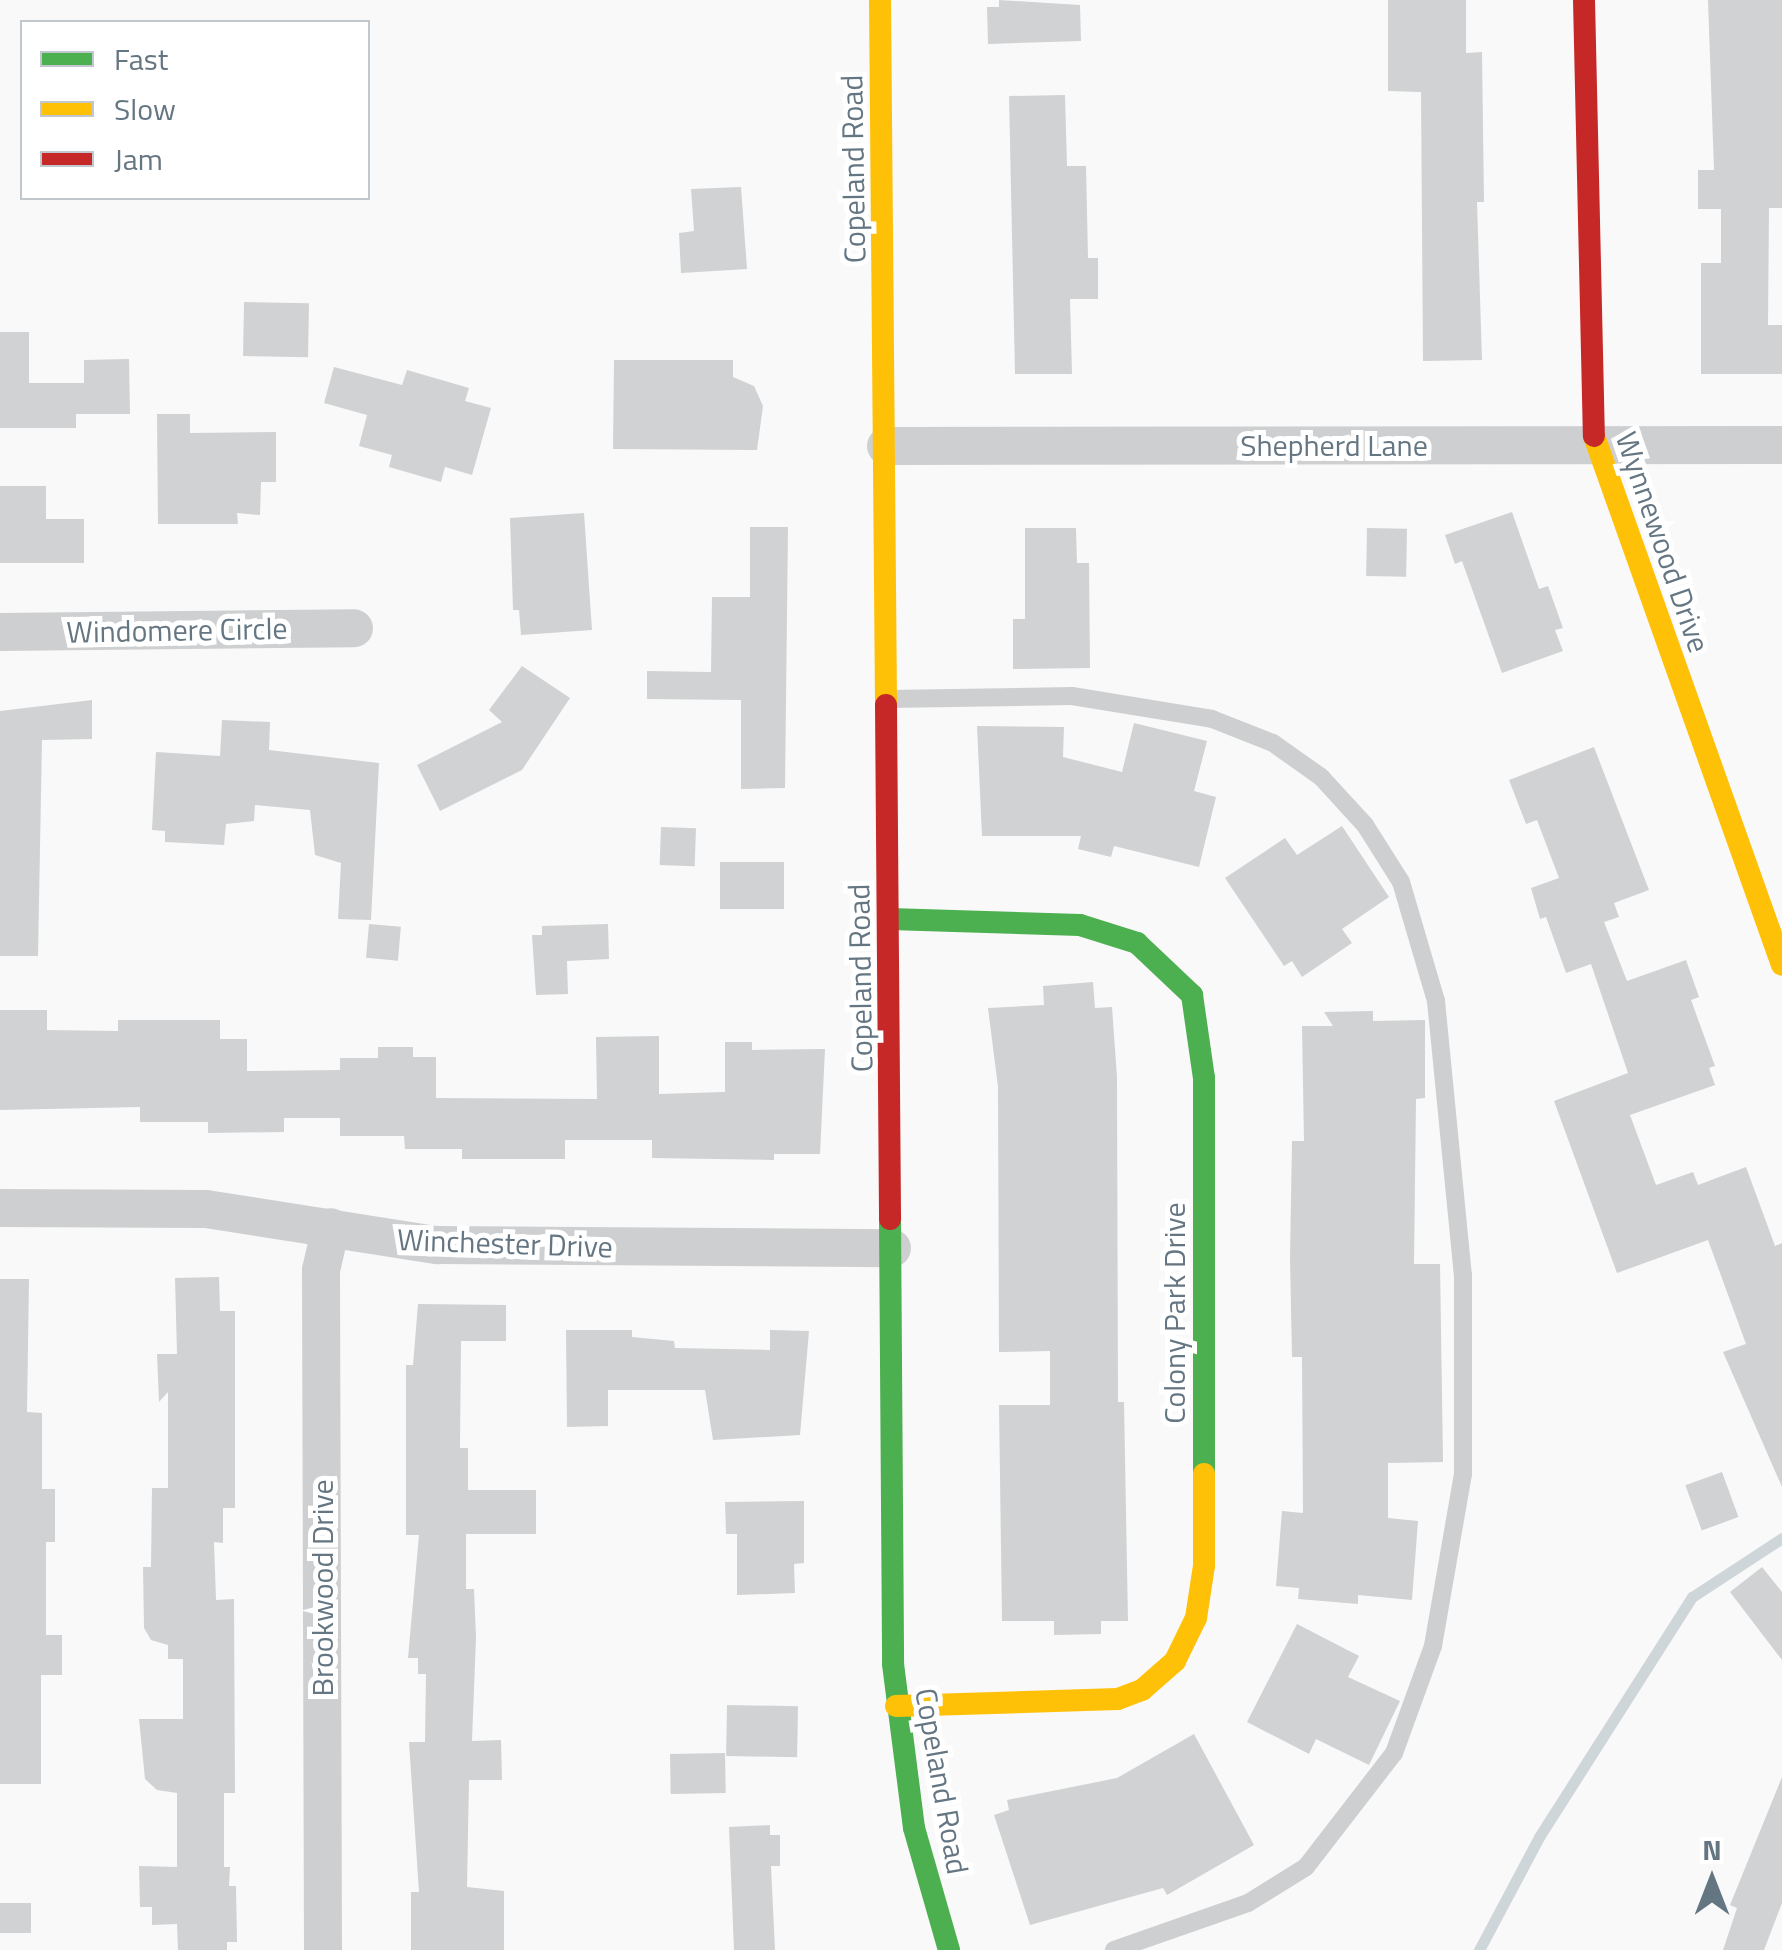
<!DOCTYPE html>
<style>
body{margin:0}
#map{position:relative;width:1782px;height:1950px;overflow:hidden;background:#f9f9f9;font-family:"Titillium Web",sans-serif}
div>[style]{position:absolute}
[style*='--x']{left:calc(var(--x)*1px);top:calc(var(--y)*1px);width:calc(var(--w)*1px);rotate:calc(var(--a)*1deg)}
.stream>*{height:11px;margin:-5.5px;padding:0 5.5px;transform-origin:5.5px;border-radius:5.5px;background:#ced6d9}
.building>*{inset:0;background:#d0d2d3;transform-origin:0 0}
.lane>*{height:18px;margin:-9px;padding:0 9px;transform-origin:9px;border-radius:9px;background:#cecfd0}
.street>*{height:38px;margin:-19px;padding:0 19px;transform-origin:19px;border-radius:19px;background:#cecfd0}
.fast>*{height:22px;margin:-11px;padding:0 11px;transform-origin:11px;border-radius:11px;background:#4caf50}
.slow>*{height:22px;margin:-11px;padding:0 11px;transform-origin:11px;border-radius:11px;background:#ffc107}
.jam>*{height:22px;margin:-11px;padding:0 11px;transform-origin:11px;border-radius:11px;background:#c62828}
span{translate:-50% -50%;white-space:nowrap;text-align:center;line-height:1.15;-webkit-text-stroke:10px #fff;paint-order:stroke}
.street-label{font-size:30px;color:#657683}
.legend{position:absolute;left:20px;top:20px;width:350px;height:180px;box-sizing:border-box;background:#fff;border:2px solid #c1c8cd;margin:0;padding:12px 18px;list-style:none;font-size:30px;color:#657683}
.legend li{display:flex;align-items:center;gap:20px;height:50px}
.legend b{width:50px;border:2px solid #c1c8cd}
.north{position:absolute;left:1662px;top:1830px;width:100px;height:100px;-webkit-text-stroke:8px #fff;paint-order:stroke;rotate:0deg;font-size:28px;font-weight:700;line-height:40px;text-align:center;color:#657683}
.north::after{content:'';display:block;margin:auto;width:35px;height:45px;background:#657683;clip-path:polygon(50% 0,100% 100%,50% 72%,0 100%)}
</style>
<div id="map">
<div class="stream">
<i style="--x:1479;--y:1950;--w:128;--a:-62"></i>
<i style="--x:1539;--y:1837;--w:285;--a:-57.5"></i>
<i style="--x:1692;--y:1597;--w:108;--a:-33.2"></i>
</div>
<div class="building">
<i style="clip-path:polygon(999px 0,1080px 5px,1081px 41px,988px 44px,987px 7px,999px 7px)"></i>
<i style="clip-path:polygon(1388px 0,1466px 0,1466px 53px,1482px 52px,1484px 202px,1477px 202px,1482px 360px,1423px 361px,1421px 92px,1388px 91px)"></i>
<i style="clip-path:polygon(1708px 0,1782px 0,1782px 208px,1769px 208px,1768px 325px,1782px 325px,1782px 374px,1701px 374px,1701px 263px,1721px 263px,1721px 209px,1698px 209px,1698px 170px,1714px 170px)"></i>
<i style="clip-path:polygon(1065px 95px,1067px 166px,1086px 166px,1088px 258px,1098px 258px,1098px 299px,1070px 299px,1072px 374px,1015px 374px,1009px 96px)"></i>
<i style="clip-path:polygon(741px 187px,747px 269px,681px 273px,679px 233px,694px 231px,691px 189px)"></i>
<i style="left:244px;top:302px;width:65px;height:54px;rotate:1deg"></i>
<i style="clip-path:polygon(0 332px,29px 332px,29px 383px,84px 383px,84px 360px,129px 359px,130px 414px,76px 414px,76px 428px,0 428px)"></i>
<i style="clip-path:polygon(614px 360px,733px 360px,733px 377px,754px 386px,763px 406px,757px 450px,613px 449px)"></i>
<i style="clip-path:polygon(334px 367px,402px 385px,407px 370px,469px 388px,465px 401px,491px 408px,472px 475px,445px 467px,441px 482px,389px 467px,392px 455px,359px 446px,367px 415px,324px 403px)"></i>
<i style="clip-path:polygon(157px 414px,190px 414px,190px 433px,276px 432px,276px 482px,261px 482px,260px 515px,237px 513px,238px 524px,158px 524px)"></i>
<i style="clip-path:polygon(0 486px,46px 486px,46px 519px,84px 519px,84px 563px,0 563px)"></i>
<i style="clip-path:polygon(1512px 512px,1539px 589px,1548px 586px,1563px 628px,1555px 630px,1563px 651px,1502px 673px,1462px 561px,1455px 564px,1445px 535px)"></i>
<i style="clip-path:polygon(584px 513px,592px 630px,521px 635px,519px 610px,513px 610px,510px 518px)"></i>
<i style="clip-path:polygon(750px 527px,788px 527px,785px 788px,741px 789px,741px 700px,647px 699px,647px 671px,711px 672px,712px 597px,750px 597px)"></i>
<i style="clip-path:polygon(1025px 528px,1076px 528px,1077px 563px,1089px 563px,1090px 668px,1013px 669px,1013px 619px,1025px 619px)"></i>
<i style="left:1367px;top:528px;width:40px;height:48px;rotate:1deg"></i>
<i style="clip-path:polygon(522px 666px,570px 698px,522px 770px,440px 811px,417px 765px,502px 722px,489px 710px)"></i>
<i style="clip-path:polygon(92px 700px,92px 739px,42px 740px,38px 956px,0 956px,0 711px)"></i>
<i style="clip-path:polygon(222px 720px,270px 722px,269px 750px,379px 763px,371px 920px,338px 919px,341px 863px,315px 855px,310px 810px,255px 805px,254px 821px,226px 824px,224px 845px,165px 842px,165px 831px,152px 830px,156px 752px,220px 756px)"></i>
<i style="clip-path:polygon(1134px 723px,1207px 741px,1194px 791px,1216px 797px,1199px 867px,1114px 846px,1111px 857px,1078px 849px,1081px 836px,982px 836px,977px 726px,1064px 727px,1063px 757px,1122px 772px)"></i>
<i style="clip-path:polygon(1594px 747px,1649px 890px,1614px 903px,1619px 917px,1604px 922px,1627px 981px,1686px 960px,1699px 997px,1691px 1000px,1715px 1066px,1709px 1068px,1715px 1085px,1630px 1115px,1656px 1185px,1693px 1172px,1698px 1185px,1746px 1167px,1775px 1246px,1782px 1243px,1782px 1487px,1723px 1352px,1746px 1344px,1708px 1240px,1617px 1273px,1554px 1101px,1628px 1073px,1591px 964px,1566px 973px,1546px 917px,1540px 919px,1531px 888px,1559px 878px,1537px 820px,1526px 824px,1509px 780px)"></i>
<i style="clip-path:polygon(1342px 826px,1389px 897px,1342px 929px,1352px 943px,1302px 977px,1292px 961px,1284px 966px,1225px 878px,1285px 838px,1297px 855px)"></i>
<i style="left:661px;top:827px;width:35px;height:38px;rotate:2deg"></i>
<i style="left:720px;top:862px;width:64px;height:47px"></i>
<i style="left:369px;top:924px;width:32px;height:34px;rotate:5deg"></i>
<i style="clip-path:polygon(608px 924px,609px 959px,567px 961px,568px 994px,536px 995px,532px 935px,542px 935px,542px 926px)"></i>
<i style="clip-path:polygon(1093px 982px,1095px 1008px,1112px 1007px,1117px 1077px,1118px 1402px,1124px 1402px,1128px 1621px,1101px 1621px,1101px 1634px,1054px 1635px,1054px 1621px,1002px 1621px,999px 1405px,1050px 1405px,1050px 1351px,999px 1352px,998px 1087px,988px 1008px,1044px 1005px,1043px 986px)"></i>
<i style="clip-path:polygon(0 1010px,47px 1010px,47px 1030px,118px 1031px,118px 1020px,220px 1020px,220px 1039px,247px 1039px,247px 1071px,340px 1070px,340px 1058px,378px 1058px,378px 1047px,413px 1047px,413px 1057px,436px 1057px,436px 1098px,597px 1099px,596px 1037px,659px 1036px,659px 1094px,725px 1092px,725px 1042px,752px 1042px,752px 1050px,825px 1049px,820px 1154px,774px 1154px,774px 1160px,652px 1158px,652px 1140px,565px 1140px,565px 1159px,462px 1159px,462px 1149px,405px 1149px,404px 1136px,340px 1136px,340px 1118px,284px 1118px,284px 1132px,208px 1133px,208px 1122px,140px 1122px,140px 1107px,0 1110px)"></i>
<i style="clip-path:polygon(1373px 1011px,1373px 1021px,1425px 1020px,1425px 1098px,1416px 1099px,1414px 1264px,1440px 1264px,1443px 1462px,1388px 1463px,1388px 1518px,1418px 1521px,1412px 1600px,1358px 1595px,1358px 1604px,1298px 1599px,1299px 1588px,1276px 1586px,1282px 1511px,1303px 1513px,1302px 1357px,1292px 1357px,1290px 1258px,1292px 1141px,1304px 1141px,1302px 1026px,1333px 1026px,1324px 1012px)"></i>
<i style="clip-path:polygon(219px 1277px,220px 1311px,235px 1311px,235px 1508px,223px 1508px,223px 1543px,214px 1542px,216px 1600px,234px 1599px,235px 1793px,224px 1793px,224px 1867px,230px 1867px,229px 1886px,236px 1886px,237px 1942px,227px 1942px,227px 1950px,178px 1950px,177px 1924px,152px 1925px,152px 1907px,140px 1907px,139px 1866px,177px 1867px,177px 1793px,157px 1790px,145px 1779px,139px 1719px,183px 1719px,183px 1659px,168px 1659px,168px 1645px,151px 1640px,144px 1628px,143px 1567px,151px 1567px,152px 1488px,168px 1488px,168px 1392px,159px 1402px,157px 1354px,177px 1354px,175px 1278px)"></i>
<i style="clip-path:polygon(0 1279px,29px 1279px,27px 1412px,42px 1413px,42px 1489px,55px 1489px,55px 1542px,46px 1542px,46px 1635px,62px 1635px,62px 1675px,41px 1675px,41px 1784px,0 1784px)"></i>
<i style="clip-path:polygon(418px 1304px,506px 1305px,506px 1341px,461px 1341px,460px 1448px,468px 1448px,468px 1490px,536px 1490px,536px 1534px,466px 1534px,466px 1589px,474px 1589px,476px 1637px,472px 1741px,501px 1740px,502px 1780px,469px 1780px,467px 1887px,504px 1891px,504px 1950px,411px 1950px,411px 1892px,419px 1892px,409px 1742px,425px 1742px,426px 1674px,418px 1674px,418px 1658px,408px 1658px,419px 1535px,406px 1535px,406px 1365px,413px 1365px)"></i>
<i style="clip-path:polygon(566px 1330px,632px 1330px,632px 1337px,674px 1341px,675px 1348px,770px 1350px,770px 1330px,809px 1331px,800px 1435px,713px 1440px,705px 1390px,608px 1390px,608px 1426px,567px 1427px)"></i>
<i style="left:1722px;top:1472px;width:48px;height:39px;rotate:70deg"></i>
<i style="clip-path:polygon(804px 1501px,804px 1563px,794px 1564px,795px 1593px,737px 1595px,737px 1534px,726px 1534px,725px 1502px)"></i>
<i style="clip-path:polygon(1762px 1567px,1782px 1592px,1782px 1660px,1730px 1592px)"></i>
<i style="clip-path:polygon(1297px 1624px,1359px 1656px,1348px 1677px,1400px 1701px,1369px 1765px,1316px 1739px,1309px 1754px,1247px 1722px)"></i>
<i style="left:727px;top:1705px;width:71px;height:51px;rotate:1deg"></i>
<i style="clip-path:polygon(1194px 1734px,1254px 1845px,1167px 1895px,1163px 1888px,1030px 1925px,994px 1815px,1009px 1810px,1007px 1800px,1117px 1778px)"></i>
<i style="left:725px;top:1753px;width:40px;height:55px;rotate:89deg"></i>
<i style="clip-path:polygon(1782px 1777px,1782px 1903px,1764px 1950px,1723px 1950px,1737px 1908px,1730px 1905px)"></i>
<i style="clip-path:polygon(770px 1825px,770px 1835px,780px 1835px,780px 1866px,771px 1866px,775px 1950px,734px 1950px,729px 1827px)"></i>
<i style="left:0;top:1903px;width:31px;height:30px"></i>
</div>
<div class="lane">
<i style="--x:888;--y:699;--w:184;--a:-0.9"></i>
<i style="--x:1072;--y:696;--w:142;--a:9.3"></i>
<i style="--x:1212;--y:719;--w:66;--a:21.5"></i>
<i style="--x:1273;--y:743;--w:59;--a:35.3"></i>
<i style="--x:1321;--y:777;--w:65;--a:47.5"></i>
<i style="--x:1365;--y:825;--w:67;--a:57.7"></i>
<i style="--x:1401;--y:882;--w:124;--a:73.6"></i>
<i style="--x:1436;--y:1001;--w:275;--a:84.4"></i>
<i style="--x:1463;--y:1275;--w:199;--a:90"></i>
<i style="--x:1463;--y:1474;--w:175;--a:99.9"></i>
<i style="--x:1433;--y:1646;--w:114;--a:110"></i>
<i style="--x:1394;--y:1753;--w:144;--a:127.7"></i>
<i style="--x:1306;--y:1867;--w:68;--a:148.2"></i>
<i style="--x:1248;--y:1903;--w:142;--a:160.7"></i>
</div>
<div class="street">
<i style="--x:886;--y:446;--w:896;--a:-0.06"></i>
<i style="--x:0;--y:632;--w:354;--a:-0.6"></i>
<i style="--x:0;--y:1208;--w:206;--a:0.3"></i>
<i style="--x:206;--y:1209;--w:234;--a:8.9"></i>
<i style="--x:437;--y:1245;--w:455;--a:0.4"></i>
<i style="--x:323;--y:1950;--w:680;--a:-90.17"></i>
<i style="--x:321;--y:1270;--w:44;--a:-76.9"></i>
</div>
<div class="fast">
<i style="--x:890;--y:919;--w:190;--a:1.8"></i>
<i style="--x:1080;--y:925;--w:60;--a:17.5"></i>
<i style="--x:1137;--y:943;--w:76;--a:43.4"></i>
<i style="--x:1192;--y:995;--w:84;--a:81.8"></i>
<i style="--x:1204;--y:1078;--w:396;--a:90"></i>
<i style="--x:890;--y:1219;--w:445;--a:89.6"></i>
<i style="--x:893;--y:1664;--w:165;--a:82.7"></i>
<i style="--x:914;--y:1828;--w:127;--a:74"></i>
</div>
<div class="slow">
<i style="--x:880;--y:0;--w:705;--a:89.51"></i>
<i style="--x:1594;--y:436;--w:561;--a:70.44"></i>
<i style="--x:896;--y:1706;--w:222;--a:-1.8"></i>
<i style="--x:1118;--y:1699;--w:26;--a:-21"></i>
<i style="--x:1142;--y:1690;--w:44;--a:-41.3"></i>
<i style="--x:1175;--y:1661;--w:48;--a:-64"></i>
<i style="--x:1196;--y:1618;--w:53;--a:-81.3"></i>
<i style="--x:1204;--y:1566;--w:92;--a:-90"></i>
</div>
<div class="jam">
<i style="--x:1584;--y:0;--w:436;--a:88.7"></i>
<i style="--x:886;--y:705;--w:514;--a:89.55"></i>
</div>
<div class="street-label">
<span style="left:853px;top:169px;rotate:-91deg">Copeland Road</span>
<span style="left:1334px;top:445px">Shepherd Lane</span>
<span style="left:1663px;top:542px;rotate:71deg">Wynnewood Drive</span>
<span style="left:177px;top:630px;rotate:-1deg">Windomere Circle</span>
<span style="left:860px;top:978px;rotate:-91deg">Copeland Road</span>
<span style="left:505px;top:1243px;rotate:2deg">Winchester Drive</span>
<span style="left:1174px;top:1313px;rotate:-90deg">Colony Park Drive</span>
<span style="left:322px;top:1588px;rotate:-90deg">Brookwood Drive</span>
<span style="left:942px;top:1781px;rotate:80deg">Copeland Road</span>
</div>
<ul class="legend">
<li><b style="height:12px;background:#4caf50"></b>Fast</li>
<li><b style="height:12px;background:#ffc107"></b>Slow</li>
<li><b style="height:12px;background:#c62828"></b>Jam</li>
</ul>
<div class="north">N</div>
</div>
